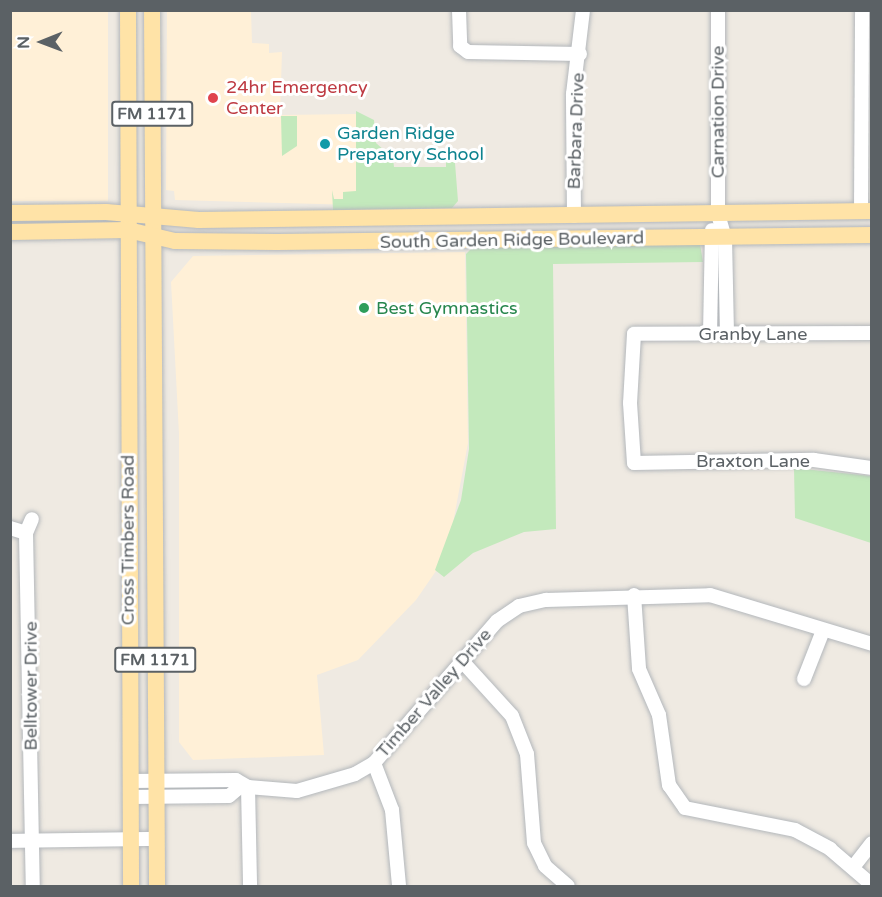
<!DOCTYPE html>
<style>
body{margin:0}
#map{position:relative;width:882px;height:897px;overflow:hidden;background:#efeae2;font-family:"Varela Round",sans-serif}
div>[style]{position:absolute}
[style*='--x']{left:calc(var(--x)*1px);top:calc(var(--y)*1px);width:calc(var(--w)*1px);rotate:calc(var(--a)*1deg)}
.commercial>*{inset:0;background:#fff0d7;transform-origin:0 0}
.green>*{inset:0;background:#c3e9bc}
.roads{filter:drop-shadow(0 0 2px #b3b7bb) drop-shadow(0 0 2px #b3b7bb)}
.minor>*{height:14px;margin:-7px;padding:0 7px;transform-origin:7px;border-radius:7px;background:#fff}
.major>*{height:16px;margin:-8px;padding:0 8px;transform-origin:8px;border-radius:8px;background:#ffe3a7}
.dots>*{width:16px;height:16px;translate:-50% -50%;box-sizing:border-box;border:3px solid #fff;border-radius:50%}
span{translate:-50% -50%;white-space:nowrap;text-align:center;line-height:1.15;-webkit-text-stroke:6px #fff;paint-order:stroke}
.shield-label span{padding:2px 4px;background:#fff;border:2px solid;border-radius:4px;-webkit-text-stroke-width:0}
.shield-label{font-size:16px;color:#5b6165;font-weight:700}
.health-label{font-size:18px;color:#be3a42}
.left{translate:0 -50%;text-align:left}
.street-label{font-size:18px;color:#5b6165}
.culture-label{font-size:18px;color:#0d838f}
.leisure-label{font-size:18px;color:#27864d}
.frame{position:absolute;inset:0;border:12px solid #5b6165;pointer-events:none}
.north{position:absolute;left:12px;top:12px;width:60px;height:60px;-webkit-text-stroke:4px #fff;paint-order:stroke;rotate:269deg;font-size:16px;font-weight:700;line-height:24px;text-align:center;color:#5b6165}
.north::after{content:'';display:block;margin:auto;width:21px;height:27px;background:#5b6165;clip-path:polygon(50% 0,100% 100%,50% 72%,0 100%)}
</style>
<div id="map">
<div class="commercial">
<i style="left:10px;top:11px;width:98px;height:190px"></i>
<i style="clip-path:polygon(167px 11px,251px 11px,252px 43px,269px 44px,269px 53px,282px 52px,280px 115px,356px 114px,357px 205px,175px 200px,174px 191px,166px 190px)"></i>
<i style="clip-path:polygon(465px 252px,468px 443px,447px 555px,416px 600px,358px 660px,317px 675px,324px 755px,193px 760px,179px 742px,179px 434px,171px 282px,193px 256px)"></i>
</div>
<div class="green">
<i style="clip-path:polygon(356px 111px,374px 120px,376px 143px,393px 158px,394px 167px,446px 167px,446px 158px,455px 163px,458px 201px,452px 208px,333px 210px,332px 190px,334px 199px,343px 199px,343px 192px,356px 191px)"></i>
<i style="clip-path:polygon(281px 116px,297px 116px,297px 146px,282px 156px)"></i>
<i style="clip-path:polygon(700px 244px,703px 262px,553px 264px,556px 529px,524px 532px,473px 553px,444px 577px,435px 570px,461px 500px,469px 449px,466px 254px,474px 246px)"></i>
<i style="clip-path:polygon(794px 468px,871px 476px,871px 543px,795px 518px)"></i>
</div>
<div class="roads">
<div class="minor">
<i style="--x:459;--y:10;--w:36;--a:88"></i>
<i style="--x:460;--y:46;--w:10;--a:37"></i>
<i style="--x:468;--y:52;--w:112;--a:1"></i>
<i style="--x:718;--y:10;--w:204;--a:90"></i>
<i style="--x:718;--y:214;--w:25;--a:74"></i>
<i style="--x:725;--y:238;--w:96;--a:88.8"></i>
<i style="--x:861;--y:212;--w:202;--a:-89.7"></i>
<i style="--x:574;--y:216;--w:122;--a:-90.5"></i>
<i style="--x:573;--y:94;--w:85;--a:-83.2"></i>
<i style="--x:872;--y:333;--w:238;--a:179.8"></i>
<i style="--x:634;--y:334;--w:69;--a:93.3"></i>
<i style="--x:630;--y:403;--w:60;--a:86.2"></i>
<i style="--x:634;--y:463;--w:180;--a:-1"></i>
<i style="--x:814;--y:460;--w:59;--a:7.9"></i>
<i style="--x:710;--y:334;--w:104;--a:-88.9"></i>
<i style="--x:10;--y:528;--w:17;--a:17"></i>
<i style="--x:26;--y:533;--w:353;--a:88.9"></i>
<i style="--x:26;--y:533;--w:15;--a:-67"></i>
<i style="--x:634;--y:595;--w:74;--a:86.1"></i>
<i style="--x:639;--y:669;--w:50;--a:66.5"></i>
<i style="--x:659;--y:715;--w:71;--a:81.9"></i>
<i style="--x:669;--y:785;--w:28;--a:55"></i>
<i style="--x:685;--y:808;--w:112;--a:11.3"></i>
<i style="--x:795;--y:830;--w:40;--a:28"></i>
<i style="--x:830;--y:849;--w:55;--a:40.6"></i>
<i style="--x:462;--y:661;--w:74;--a:47.7"></i>
<i style="--x:512;--y:716;--w:41;--a:68.5"></i>
<i style="--x:527;--y:754;--w:89;--a:85.5"></i>
<i style="--x:534;--y:843;--w:25;--a:64"></i>
<i style="--x:545;--y:866;--w:30;--a:41"></i>
<i style="--x:804;--y:679;--w:49;--a:-68.6"></i>
<i style="--x:374;--y:763;--w:50;--a:69"></i>
<i style="--x:392;--y:810;--w:76;--a:84.7"></i>
<i style="--x:131;--y:781;--w:105;--a:-0.5"></i>
<i style="--x:236;--y:780;--w:14;--a:30"></i>
<i style="--x:248;--y:787;--w:49;--a:4.7"></i>
<i style="--x:297;--y:791;--w:60;--a:-16.3"></i>
<i style="--x:355;--y:774;--w:22;--a:-30"></i>
<i style="--x:374;--y:763;--w:188;--a:-49.1"></i>
<i style="--x:497;--y:621;--w:27;--a:-34"></i>
<i style="--x:519;--y:606;--w:28;--a:-13"></i>
<i style="--x:546;--y:600;--w:164;--a:-1.7"></i>
<i style="--x:710;--y:595;--w:169;--a:16.8"></i>
<i style="--x:248;--y:787;--w:99;--a:88.8"></i>
<i style="--x:131;--y:797;--w:98;--a:-0.6"></i>
<i style="--x:229;--y:796;--w:16;--a:-40"></i>
<i style="--x:10;--y:841;--w:147;--a:-0.8"></i>
<i style="--x:854;--y:866;--w:29;--a:-52"></i>
</div>
<div class="major">
<i style="--x:128;--y:10;--w:876;--a:89.8"></i>
<i style="--x:152;--y:10;--w:876;--a:89.67"></i>
<i style="--x:10;--y:213;--w:96;--a:-0.6"></i>
<i style="--x:106;--y:212;--w:93;--a:4.9"></i>
<i style="--x:199;--y:220;--w:673;--a:-0.77"></i>
<i style="--x:10;--y:232;--w:118;--a:-1"></i>
<i style="--x:128;--y:230;--w:48;--a:13.2"></i>
<i style="--x:175;--y:241;--w:102;--a:0.6"></i>
<i style="--x:277;--y:242;--w:595;--a:-0.67"></i>
</div>
</div>
<div class="dots">
<i style="left:213px;top:98px;background:#e0444e"></i>
<i style="left:325px;top:144px;background:#0f9aa8"></i>
<i style="left:364px;top:308px;background:#2e9e5b"></i>
</div>
<div class="shield-label">
<span style="left:152px;top:114px">FM 1171</span>
<span style="left:155px;top:660px">FM 1171</span>
</div>
<div class="health-label">
<span class="left" style="left:226px;top:98px">24hr Emergency<br>Center</span>
</div>
<div class="street-label">
<span style="left:718px;top:112px;rotate:-90deg">Carnation Drive</span>
<span style="left:576px;top:131px;rotate:-88deg">Barbara Drive</span>
<span style="left:512px;top:240px;rotate:-1deg">South Garden Ridge Boulevard</span>
<span style="left:753px;top:334px">Granby Lane</span>
<span style="left:753px;top:461px">Braxton Lane</span>
<span style="left:128px;top:540px;rotate:-90deg">Cross Timbers Road</span>
<span style="left:31px;top:686px;rotate:-90deg">Belltower Drive</span>
<span style="left:434px;top:693px;rotate:-49deg">Timber Valley Drive</span>
</div>
<div class="culture-label">
<span class="left" style="left:337px;top:144px">Garden Ridge<br>Prepatory School</span>
</div>
<div class="leisure-label">
<span class="left" style="left:376px;top:308px">Best Gymnastics</span>
</div>
<div class="frame"></div>
<div class="north">N</div>
</div>
